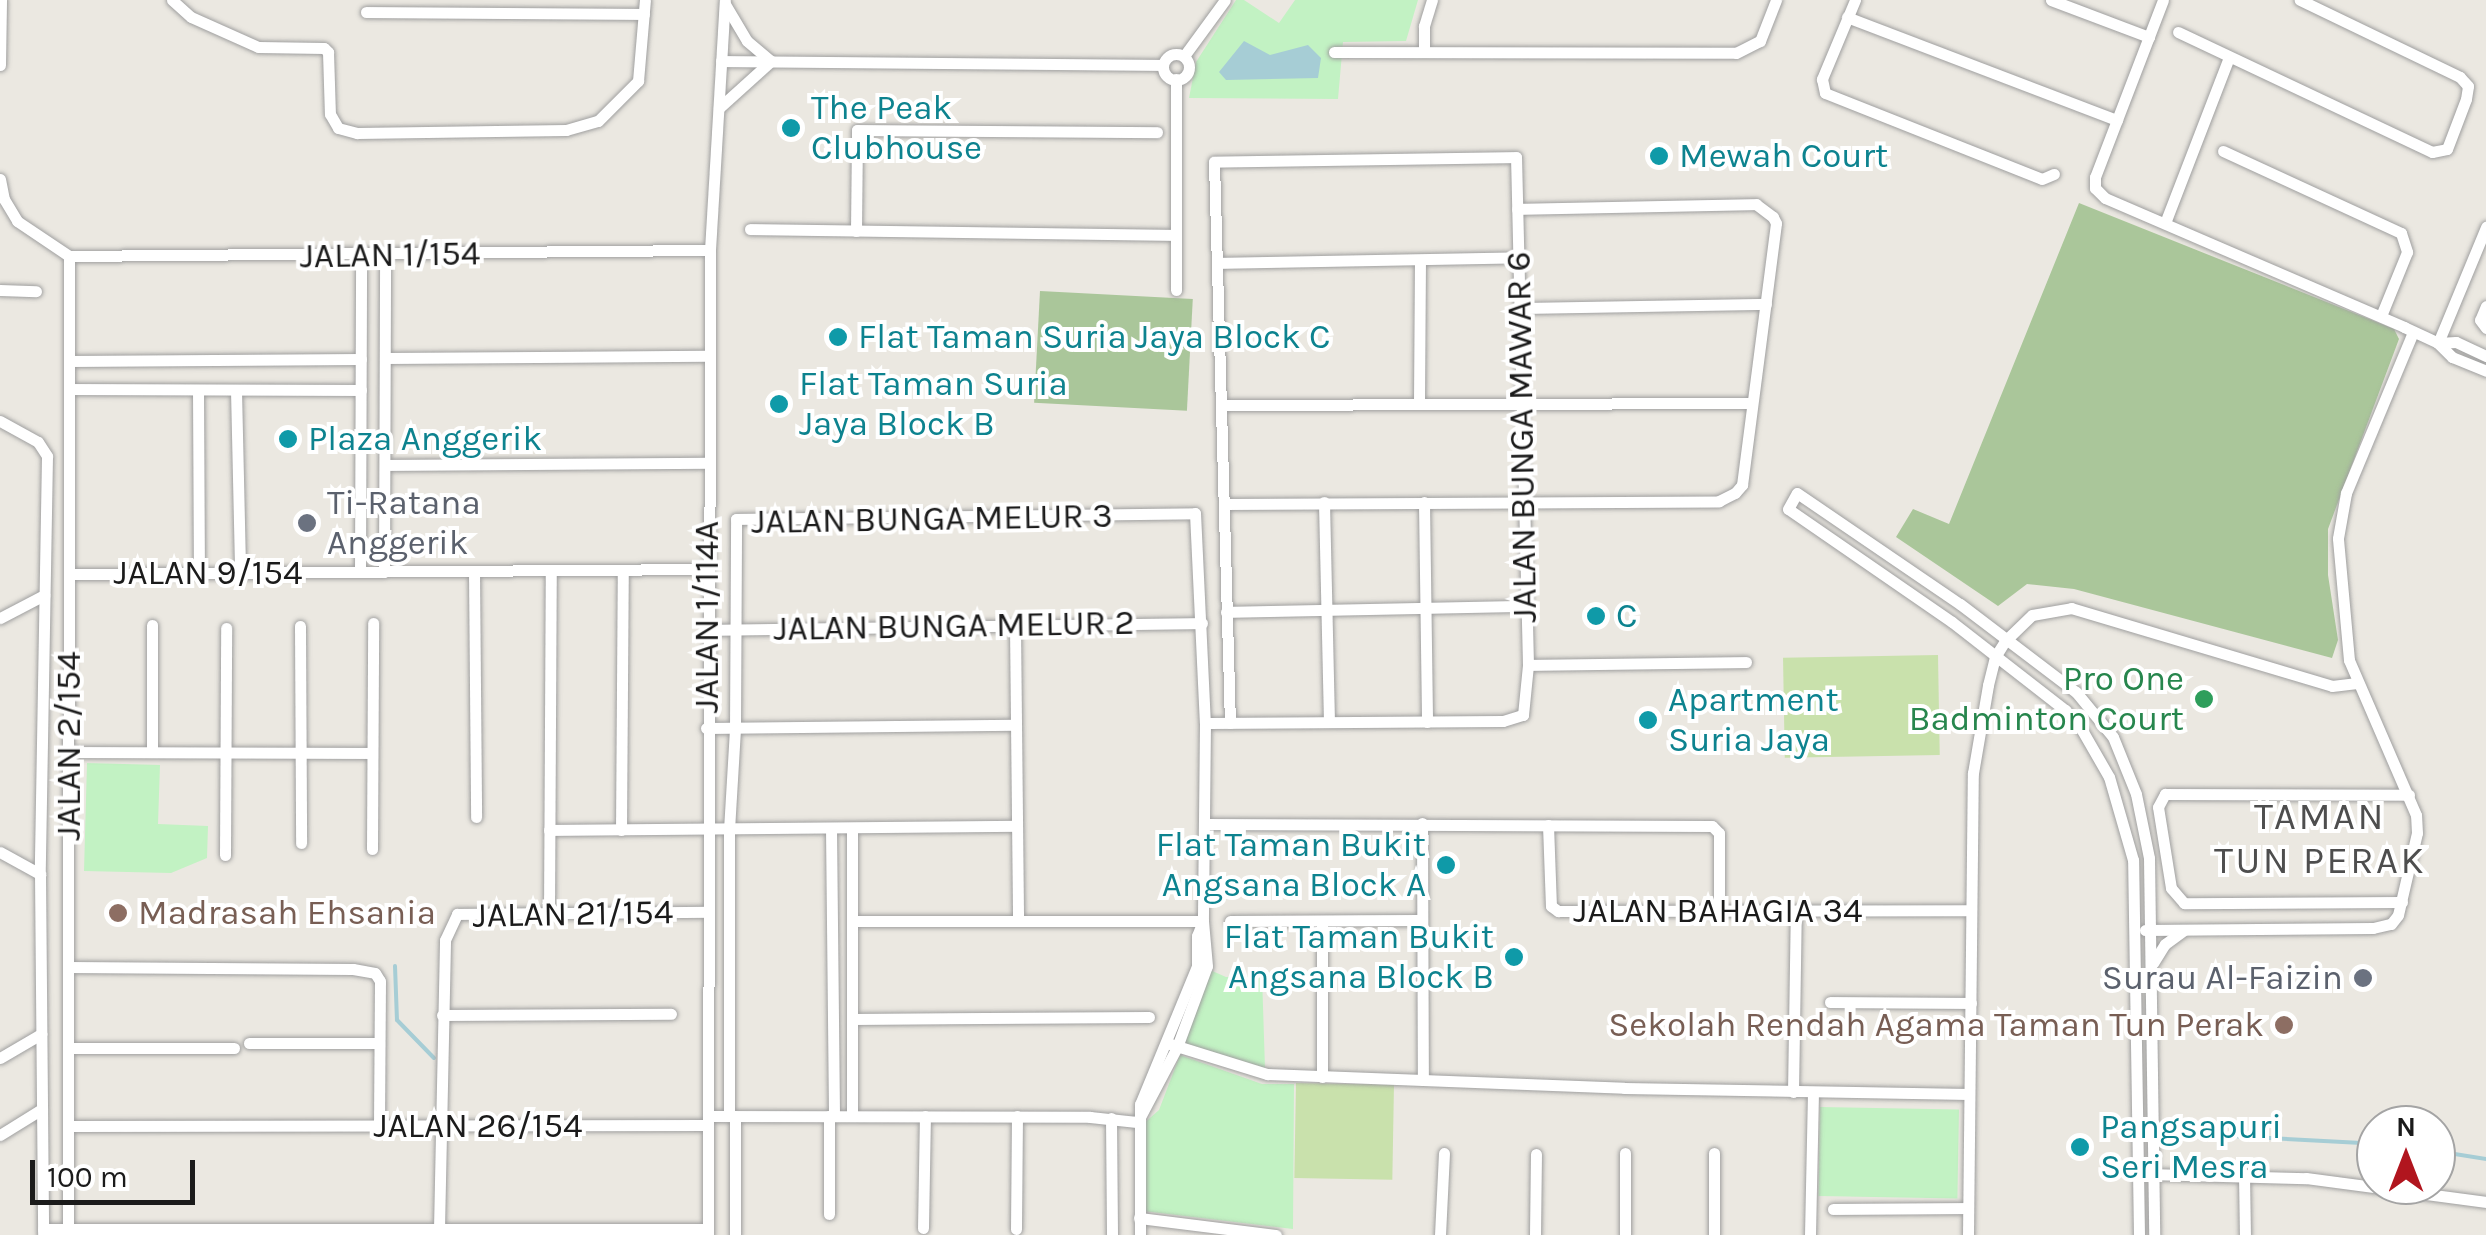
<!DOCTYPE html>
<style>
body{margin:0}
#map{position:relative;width:2486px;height:1235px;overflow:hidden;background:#ebe8e1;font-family:Karla,sans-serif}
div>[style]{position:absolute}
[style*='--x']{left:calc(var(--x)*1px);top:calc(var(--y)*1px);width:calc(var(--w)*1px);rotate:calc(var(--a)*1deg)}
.grass>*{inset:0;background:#c9e1ac;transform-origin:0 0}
.forest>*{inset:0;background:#aac69a;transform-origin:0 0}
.park>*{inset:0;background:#c2f2c3;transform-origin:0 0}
.water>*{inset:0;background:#a6cdd5}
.stream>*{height:4px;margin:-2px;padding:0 2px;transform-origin:2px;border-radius:2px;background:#a6cdd5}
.roads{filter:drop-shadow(0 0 2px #9f9f9f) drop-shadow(0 0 2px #9f9f9f)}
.minor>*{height:11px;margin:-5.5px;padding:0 5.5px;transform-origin:5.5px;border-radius:5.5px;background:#fff}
.minor>.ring{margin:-5.5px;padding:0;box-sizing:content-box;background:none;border:11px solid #fff;border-radius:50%}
.dots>*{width:28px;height:28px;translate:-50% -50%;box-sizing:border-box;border:5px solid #fff;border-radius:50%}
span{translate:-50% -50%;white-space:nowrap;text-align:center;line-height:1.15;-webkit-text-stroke:8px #fff;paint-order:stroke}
.culture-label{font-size:35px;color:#0d838f}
.left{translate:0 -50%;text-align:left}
.right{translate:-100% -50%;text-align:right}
.street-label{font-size:35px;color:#1b1b1b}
.worship-label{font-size:35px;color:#5b616d}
.leisure-label{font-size:35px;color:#27864d}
.education-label{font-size:35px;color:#785e54}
.neighbourhood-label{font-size:38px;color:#4e4e4e;letter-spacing:2.5px}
.north{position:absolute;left:2356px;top:1105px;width:100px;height:100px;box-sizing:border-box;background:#fff;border:2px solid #a4a4a4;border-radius:50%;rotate:0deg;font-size:28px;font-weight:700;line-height:40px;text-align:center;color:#1b1b1b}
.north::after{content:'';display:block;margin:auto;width:35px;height:45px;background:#b1151e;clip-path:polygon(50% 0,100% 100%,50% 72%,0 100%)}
.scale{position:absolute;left:30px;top:1160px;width:165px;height:45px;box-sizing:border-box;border:5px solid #1b1b1b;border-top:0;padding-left:12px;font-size:30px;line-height:35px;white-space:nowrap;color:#1b1b1b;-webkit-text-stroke:8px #fff;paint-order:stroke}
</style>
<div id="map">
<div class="grass">
<i style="left:1938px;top:655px;width:100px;height:155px;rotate:89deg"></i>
<i style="left:1296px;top:1083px;width:98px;height:95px;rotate:1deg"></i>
</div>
<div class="forest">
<i style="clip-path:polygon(2079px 203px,2394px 329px,2399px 339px,2328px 529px,2328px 575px,2338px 640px,2332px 658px,2074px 589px,2027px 584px,1998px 606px,1896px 537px,1913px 509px,1949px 524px)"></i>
<i style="left:1040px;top:291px;width:153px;height:112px;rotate:3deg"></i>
</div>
<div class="park">
<i style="clip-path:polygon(1236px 0,1244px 0,1279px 23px,1295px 0,1418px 0,1406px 41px,1343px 42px,1338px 99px,1189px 98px,1196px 62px)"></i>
<i style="clip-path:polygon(87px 763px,160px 765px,158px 824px,208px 826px,207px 858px,171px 873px,84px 871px)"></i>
<i style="clip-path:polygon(1210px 970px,1226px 977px,1262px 975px,1265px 1068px,1184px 1043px)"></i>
<i style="clip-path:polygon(1180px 1055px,1262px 1084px,1294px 1084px,1293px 1229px,1143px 1211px,1142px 1125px,1159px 1110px)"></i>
<i style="left:1820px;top:1107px;width:139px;height:89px;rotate:1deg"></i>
</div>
<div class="water">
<i style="clip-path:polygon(1244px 41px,1270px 55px,1308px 45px,1321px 58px,1318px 78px,1226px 80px,1219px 72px)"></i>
</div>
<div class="stream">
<i style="--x:395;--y:966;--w:54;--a:87.9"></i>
<i style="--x:397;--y:1020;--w:53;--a:45.8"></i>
<i style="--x:2176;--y:1133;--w:200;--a:3.1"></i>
<i style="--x:2436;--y:1151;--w:51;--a:9.1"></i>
</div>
<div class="roads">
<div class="minor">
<i style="--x:172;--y:0;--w:25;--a:42"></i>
<i style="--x:191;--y:17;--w:73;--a:24.1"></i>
<i style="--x:258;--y:47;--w:66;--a:0.9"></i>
<i style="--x:324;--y:48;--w:6;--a:45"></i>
<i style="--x:328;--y:52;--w:62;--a:88.2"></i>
<i style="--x:330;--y:114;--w:16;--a:60"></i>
<i style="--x:338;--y:128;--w:20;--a:15"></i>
<i style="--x:357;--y:133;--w:209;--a:-0.8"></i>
<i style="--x:566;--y:130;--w:33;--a:-16"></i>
<i style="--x:598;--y:121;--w:57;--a:-45"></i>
<i style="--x:638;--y:81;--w:81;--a:-85.1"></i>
<i style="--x:1855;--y:0;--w:86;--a:112.7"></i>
<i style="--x:1822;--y:79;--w:14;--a:78"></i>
<i style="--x:1825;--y:93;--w:233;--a:21.6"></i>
<i style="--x:2042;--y:179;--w:13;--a:-23"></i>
<i style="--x:2051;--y:0;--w:105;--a:20.7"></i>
<i style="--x:2163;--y:0;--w:190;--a:111"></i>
<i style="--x:2095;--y:177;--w:11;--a:90"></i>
<i style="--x:2095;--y:188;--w:14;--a:45"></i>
<i style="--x:2105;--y:198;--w:326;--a:23.3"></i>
<i style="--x:2404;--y:327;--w:38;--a:25"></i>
<i style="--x:2438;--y:343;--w:20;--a:45"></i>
<i style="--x:2452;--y:357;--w:37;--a:22"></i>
<i style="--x:725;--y:4;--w:43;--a:59.3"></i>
<i style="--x:747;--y:41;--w:31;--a:40"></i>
<i style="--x:366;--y:12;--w:278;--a:0.4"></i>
<i style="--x:1847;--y:17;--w:289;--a:20.9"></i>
<i style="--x:2178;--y:32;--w:281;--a:25.3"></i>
<i style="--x:2432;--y:152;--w:15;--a:-11"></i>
<i style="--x:2447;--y:149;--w:53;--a:-69.2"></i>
<i style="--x:2466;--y:99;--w:13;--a:-81"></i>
<i style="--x:2468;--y:86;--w:12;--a:-132"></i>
<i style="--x:2460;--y:77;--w:178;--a:-154.3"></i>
<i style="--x:1334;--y:52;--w:402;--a:0.1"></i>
<i style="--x:1736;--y:53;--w:27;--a:-27"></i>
<i style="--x:1760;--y:41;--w:44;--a:-68.7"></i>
<i style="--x:1424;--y:52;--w:26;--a:-90"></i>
<i style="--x:1424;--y:26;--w:27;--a:-73"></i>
<i class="ring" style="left:1163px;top:54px;width:15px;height:15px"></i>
<i style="--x:1184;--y:56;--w:69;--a:-53.8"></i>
<i style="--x:721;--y:61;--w:442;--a:0.5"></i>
<i style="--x:0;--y:65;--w:65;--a:-89.1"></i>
<i style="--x:719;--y:108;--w:70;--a:-42.1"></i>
<i style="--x:2223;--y:151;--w:196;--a:24.7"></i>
<i style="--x:2401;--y:233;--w:20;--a:72"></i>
<i style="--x:2407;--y:252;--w:69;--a:112.1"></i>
<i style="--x:0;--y:179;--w:20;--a:79"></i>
<i style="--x:4;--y:199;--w:26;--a:59"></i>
<i style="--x:17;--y:221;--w:63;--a:33.9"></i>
<i style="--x:2165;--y:223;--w:178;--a:-68.9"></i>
<i style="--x:750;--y:229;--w:424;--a:0.8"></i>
<i style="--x:856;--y:231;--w:101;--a:-89.4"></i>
<i style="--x:857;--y:130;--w:300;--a:0.4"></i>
<i style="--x:69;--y:256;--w:641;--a:-0.54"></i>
<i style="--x:1218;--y:263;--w:300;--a:-1.1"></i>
<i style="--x:0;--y:290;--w:36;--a:2"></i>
<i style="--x:1176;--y:290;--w:211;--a:-90"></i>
<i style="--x:2486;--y:306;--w:15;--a:113"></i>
<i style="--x:2480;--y:320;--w:10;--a:53"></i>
<i style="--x:1528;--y:308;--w:238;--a:-1"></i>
<i style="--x:2438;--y:343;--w:126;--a:-67.5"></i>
<i style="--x:2438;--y:343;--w:18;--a:-3"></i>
<i style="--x:2456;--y:342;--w:33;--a:25"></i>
<i style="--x:385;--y:358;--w:324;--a:-0.4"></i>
<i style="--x:69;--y:361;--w:292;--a:-0.4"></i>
<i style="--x:69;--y:389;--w:292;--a:0.2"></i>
<i style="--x:198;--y:390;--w:182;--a:89.7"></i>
<i style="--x:236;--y:390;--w:183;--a:88.7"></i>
<i style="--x:1419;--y:402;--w:140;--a:-89.6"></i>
<i style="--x:1224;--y:405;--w:528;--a:-0.22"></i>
<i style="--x:0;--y:421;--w:43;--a:28.9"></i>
<i style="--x:38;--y:442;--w:17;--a:57"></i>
<i style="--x:47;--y:456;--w:418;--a:91"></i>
<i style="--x:40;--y:874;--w:361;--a:89.5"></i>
<i style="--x:385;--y:465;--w:322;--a:-0.4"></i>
<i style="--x:1324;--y:502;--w:219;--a:88.7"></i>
<i style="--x:1424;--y:502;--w:220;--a:89.2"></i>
<i style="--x:1224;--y:504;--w:495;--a:-0.3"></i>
<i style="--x:1719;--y:501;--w:18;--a:-27"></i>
<i style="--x:1735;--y:493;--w:11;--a:-49"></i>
<i style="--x:1742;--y:485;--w:264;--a:-82.6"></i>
<i style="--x:1776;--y:223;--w:7;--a:-117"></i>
<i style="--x:1773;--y:217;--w:21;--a:-143"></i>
<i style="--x:1756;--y:204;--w:239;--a:178.8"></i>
<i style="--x:474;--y:571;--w:246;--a:89.5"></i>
<i style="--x:360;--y:572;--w:317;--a:-89.8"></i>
<i style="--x:384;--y:572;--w:317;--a:-89.8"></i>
<i style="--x:69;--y:574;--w:637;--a:-0.45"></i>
<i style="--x:1226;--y:612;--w:298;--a:-1.2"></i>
<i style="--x:0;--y:618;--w:50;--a:-27.6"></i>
<i style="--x:300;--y:626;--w:217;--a:89.7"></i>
<i style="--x:1015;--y:626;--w:294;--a:89.4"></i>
<i style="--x:706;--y:630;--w:496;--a:-0.8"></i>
<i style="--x:1528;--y:665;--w:218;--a:-0.8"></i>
<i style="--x:1205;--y:723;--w:298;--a:-0.4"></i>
<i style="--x:1503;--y:721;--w:21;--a:-17"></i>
<i style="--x:1523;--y:715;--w:50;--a:-84.3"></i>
<i style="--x:1528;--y:665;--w:508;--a:-91.35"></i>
<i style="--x:1516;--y:157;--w:302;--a:179.1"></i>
<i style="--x:1214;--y:162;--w:561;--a:88.37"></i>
<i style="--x:706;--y:728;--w:310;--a:-0.6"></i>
<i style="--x:69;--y:752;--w:303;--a:0.2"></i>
<i style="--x:152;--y:752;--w:127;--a:-90"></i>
<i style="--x:1422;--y:823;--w:257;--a:89.8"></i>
<i style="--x:1205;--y:824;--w:507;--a:0.23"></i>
<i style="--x:1712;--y:826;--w:10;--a:45"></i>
<i style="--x:1719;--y:833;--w:76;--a:90"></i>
<i style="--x:1548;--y:825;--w:81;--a:87.9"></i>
<i style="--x:1551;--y:906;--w:9;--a:36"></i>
<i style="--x:1558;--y:911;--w:411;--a:-0.1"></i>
<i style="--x:831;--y:828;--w:288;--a:89.4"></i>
<i style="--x:852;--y:828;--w:288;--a:90"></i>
<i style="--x:549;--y:830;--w:468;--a:-0.5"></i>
<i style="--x:621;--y:830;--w:260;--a:-89.6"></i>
<i style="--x:372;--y:849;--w:226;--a:-89.7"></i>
<i style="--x:0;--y:852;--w:46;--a:28.8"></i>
<i style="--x:225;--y:855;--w:227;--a:-89.7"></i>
<i style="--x:2402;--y:902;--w:218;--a:179.7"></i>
<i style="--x:2184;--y:903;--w:20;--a:-131"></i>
<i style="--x:2171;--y:888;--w:82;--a:-99.1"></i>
<i style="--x:2158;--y:807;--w:15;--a:-62"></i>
<i style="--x:2165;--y:794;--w:244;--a:0.2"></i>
<i style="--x:549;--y:914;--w:343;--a:-89.7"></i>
<i style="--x:852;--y:921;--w:351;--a:0"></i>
<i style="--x:1230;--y:921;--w:191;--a:-0.3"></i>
<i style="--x:1322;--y:922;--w:155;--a:90"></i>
<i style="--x:2145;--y:930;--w:228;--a:-0.5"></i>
<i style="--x:2373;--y:928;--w:18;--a:-13"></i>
<i style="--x:2391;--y:924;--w:11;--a:-52"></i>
<i style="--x:2398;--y:915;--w:84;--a:-77"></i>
<i style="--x:2417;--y:833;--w:18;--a:-93"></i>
<i style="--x:2416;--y:815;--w:169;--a:-113.4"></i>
<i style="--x:2349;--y:660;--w:122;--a:-95.2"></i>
<i style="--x:2338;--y:538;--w:46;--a:-79.9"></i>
<i style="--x:2346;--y:493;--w:174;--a:-67.4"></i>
<i style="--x:2153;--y:963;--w:22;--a:-58"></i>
<i style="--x:2165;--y:944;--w:24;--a:-36"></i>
<i style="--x:68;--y:967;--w:285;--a:0.4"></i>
<i style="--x:353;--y:969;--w:22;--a:10"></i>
<i style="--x:375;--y:973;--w:9;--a:58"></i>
<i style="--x:380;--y:981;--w:145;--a:90.4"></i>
<i style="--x:1830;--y:1002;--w:141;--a:0.4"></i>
<i style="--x:442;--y:1015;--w:229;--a:-0.3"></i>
<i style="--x:852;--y:1019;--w:297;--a:-0.4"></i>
<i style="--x:249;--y:1043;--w:130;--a:0"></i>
<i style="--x:1167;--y:1043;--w:105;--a:17.2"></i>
<i style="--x:1267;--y:1074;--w:357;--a:2.2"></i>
<i style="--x:1624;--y:1088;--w:345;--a:1"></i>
<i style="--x:68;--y:1048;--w:166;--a:0"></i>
<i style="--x:0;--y:1058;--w:48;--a:-30.3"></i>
<i style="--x:1793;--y:1092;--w:181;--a:-89.1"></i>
<i style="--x:708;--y:1116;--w:382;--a:0.1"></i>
<i style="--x:1090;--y:1117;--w:47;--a:6.1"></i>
<i style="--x:729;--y:1116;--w:286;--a:-90"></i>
<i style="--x:729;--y:830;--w:102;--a:-86.6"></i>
<i style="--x:735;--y:728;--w:209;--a:-89.7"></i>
<i style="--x:736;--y:519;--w:459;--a:-0.7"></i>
<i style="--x:1195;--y:513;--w:210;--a:87.3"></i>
<i style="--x:1205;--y:723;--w:198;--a:90.6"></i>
<i style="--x:1203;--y:921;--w:16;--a:112"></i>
<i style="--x:1197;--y:936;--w:30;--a:90"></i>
<i style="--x:1197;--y:966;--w:149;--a:112.4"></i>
<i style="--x:1140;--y:1104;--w:131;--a:90"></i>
<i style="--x:735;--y:1116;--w:119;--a:90"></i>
<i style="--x:829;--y:1116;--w:98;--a:90"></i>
<i style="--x:1111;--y:1118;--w:117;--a:89.5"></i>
<i style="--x:1138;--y:1121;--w:84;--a:-62.2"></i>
<i style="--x:1177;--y:1047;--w:86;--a:-69.7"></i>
<i style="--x:1207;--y:966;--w:45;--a:-95.1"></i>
<i style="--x:68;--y:1126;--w:640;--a:-0.09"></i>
<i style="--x:0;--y:1135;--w:49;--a:-31.8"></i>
<i style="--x:2148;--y:1174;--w:158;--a:1.5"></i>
<i style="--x:2306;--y:1178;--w:182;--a:7.6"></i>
<i style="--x:2244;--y:1174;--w:61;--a:89.1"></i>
<i style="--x:1833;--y:1209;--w:135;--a:-0.4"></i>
<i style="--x:1139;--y:1218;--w:138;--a:7.1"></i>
<i style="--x:923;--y:1228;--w:112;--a:-89"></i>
<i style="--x:43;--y:1229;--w:665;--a:0"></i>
<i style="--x:439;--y:1229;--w:289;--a:-88.8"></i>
<i style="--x:445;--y:940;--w:29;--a:-65"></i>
<i style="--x:457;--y:914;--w:250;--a:-0.5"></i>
<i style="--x:1016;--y:1229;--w:113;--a:-89.5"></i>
<i style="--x:68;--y:1235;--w:979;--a:-89.94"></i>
<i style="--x:708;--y:1235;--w:985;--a:-89.88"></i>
<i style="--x:710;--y:250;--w:250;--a:-86.6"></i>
<i style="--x:1440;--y:1235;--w:82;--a:-87.2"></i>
<i style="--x:1535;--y:1235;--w:81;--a:-89.3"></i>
<i style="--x:1625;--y:1235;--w:82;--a:-90"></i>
<i style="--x:1714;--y:1235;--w:82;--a:-90"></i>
<i style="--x:1810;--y:1235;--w:142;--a:-88.8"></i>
<i style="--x:1968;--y:1235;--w:462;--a:-89.4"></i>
<i style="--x:1973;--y:773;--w:89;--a:-80.3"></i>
<i style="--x:1988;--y:685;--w:29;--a:-76"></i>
<i style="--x:1995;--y:657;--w:19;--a:-58"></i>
<i style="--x:2005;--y:641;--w:37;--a:-44"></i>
<i style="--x:2032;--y:615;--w:40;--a:-10"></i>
<i style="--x:2071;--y:608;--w:272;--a:16.6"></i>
<i style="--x:2332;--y:686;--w:25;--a:-7"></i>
<i style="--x:2139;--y:1235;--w:375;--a:-90.9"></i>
<i style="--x:2133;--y:860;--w:86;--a:-106.1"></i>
<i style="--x:2109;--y:777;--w:54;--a:-119.9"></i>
<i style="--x:2082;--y:730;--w:26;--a:-130"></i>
<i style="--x:2065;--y:710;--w:143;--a:-142.1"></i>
<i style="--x:1952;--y:622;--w:199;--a:-145.4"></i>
<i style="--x:1788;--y:509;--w:18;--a:-61"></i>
<i style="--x:1797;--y:493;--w:197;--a:34.3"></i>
<i style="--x:1960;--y:604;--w:146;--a:37.2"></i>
<i style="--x:2076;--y:692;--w:58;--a:50.6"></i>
<i style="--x:2113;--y:737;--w:61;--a:68"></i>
<i style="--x:2136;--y:794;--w:65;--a:78.5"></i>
<i style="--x:2149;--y:858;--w:377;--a:89.2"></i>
</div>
</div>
<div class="dots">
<i style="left:791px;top:128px;background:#0f9aa8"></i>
<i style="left:1659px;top:156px;background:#0f9aa8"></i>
<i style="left:838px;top:337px;background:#0f9aa8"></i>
<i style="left:779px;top:404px;background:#0f9aa8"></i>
<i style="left:288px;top:439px;background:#0f9aa8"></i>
<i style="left:307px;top:523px;background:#6b7280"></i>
<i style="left:1596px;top:616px;background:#0f9aa8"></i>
<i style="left:2204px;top:699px;background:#2e9e5b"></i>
<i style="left:1648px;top:720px;background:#0f9aa8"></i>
<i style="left:1446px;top:865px;background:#0f9aa8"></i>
<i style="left:118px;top:913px;background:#8d6e63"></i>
<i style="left:1514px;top:957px;background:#0f9aa8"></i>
<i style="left:2363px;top:978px;background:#6b7280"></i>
<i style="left:2284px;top:1025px;background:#8d6e63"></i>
<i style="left:2080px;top:1147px;background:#0f9aa8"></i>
</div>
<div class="culture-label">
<span class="left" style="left:811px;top:128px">The Peak<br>Clubhouse</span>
<span class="left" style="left:1679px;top:156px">Mewah Court</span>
<span class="left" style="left:858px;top:337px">Flat Taman Suria Jaya Block C</span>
<span class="left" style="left:799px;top:404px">Flat Taman Suria<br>Jaya Block B</span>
<span class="left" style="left:308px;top:439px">Plaza Anggerik</span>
<span class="left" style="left:1616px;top:616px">C</span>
<span class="left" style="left:1668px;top:720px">Apartment<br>Suria Jaya</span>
<span class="right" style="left:1426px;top:865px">Flat Taman Bukit<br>Angsana Block A</span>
<span class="right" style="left:1494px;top:957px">Flat Taman Bukit<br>Angsana Block B</span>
<span class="left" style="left:2100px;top:1147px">Pangsapuri<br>Seri Mesra</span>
</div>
<div class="street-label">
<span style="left:390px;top:255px;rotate:-1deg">JALAN 1/154</span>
<span style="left:1522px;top:437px;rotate:-91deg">JALAN BUNGA MAWAR 6</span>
<span style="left:932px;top:519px;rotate:-1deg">JALAN BUNGA MELUR 3</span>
<span style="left:208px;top:573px">JALAN 9/154</span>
<span style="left:707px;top:617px;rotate:-90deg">JALAN 1/114A</span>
<span style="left:954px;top:626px;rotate:-1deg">JALAN BUNGA MELUR 2</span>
<span style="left:69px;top:746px;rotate:-90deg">JALAN 2/154</span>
<span style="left:1718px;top:911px">JALAN BAHAGIA 34</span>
<span style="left:573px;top:914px;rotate:-1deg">JALAN 21/154</span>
<span style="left:478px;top:1126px">JALAN 26/154</span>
</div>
<div class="worship-label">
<span class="left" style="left:327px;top:523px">Ti-Ratana<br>Anggerik</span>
<span class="right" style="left:2343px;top:978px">Surau Al-Faizin</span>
</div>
<div class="leisure-label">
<span class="right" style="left:2184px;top:699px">Pro One<br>Badminton Court</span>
</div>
<div class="education-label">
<span class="left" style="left:138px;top:913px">Madrasah Ehsania</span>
<span class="right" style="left:2264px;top:1025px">Sekolah Rendah Agama Taman Tun Perak</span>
</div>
<div class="neighbourhood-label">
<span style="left:2320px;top:839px">TAMAN<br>TUN PERAK</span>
</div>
<div class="north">N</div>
<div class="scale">100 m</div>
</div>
